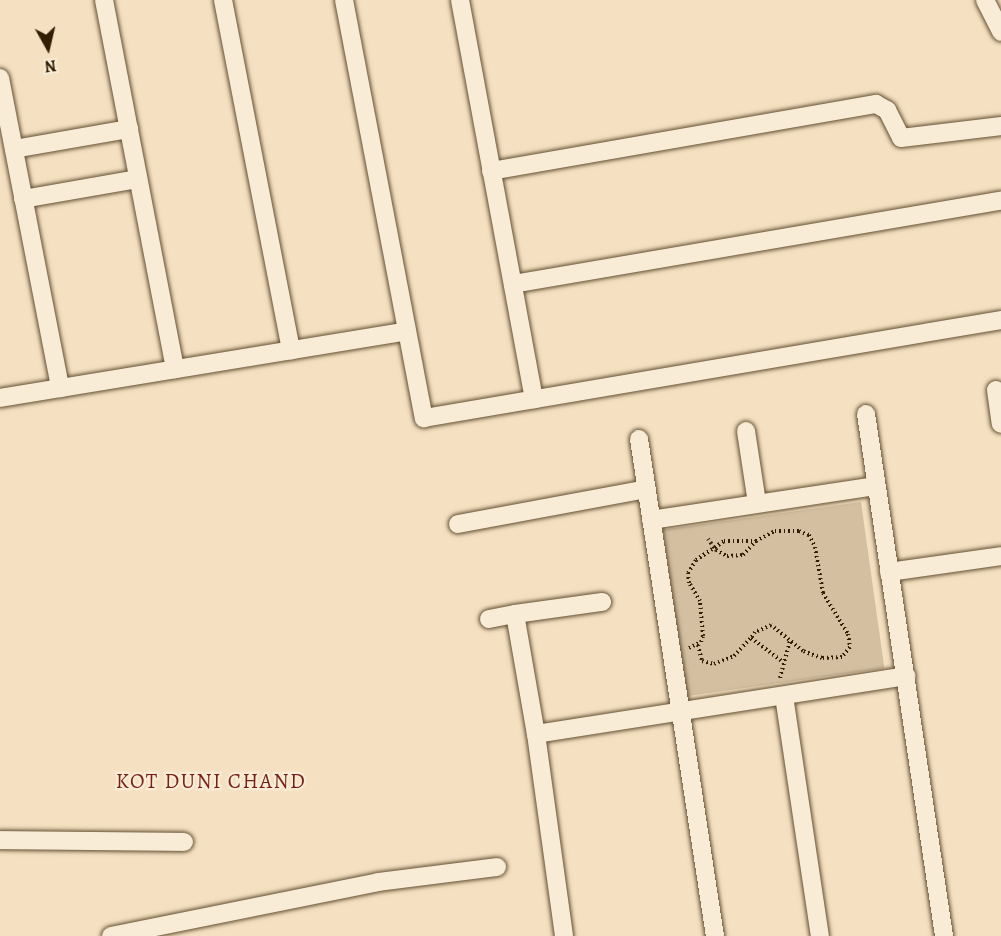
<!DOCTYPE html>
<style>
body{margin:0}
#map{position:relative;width:1001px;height:936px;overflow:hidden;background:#f5e1c1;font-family:Alegreya,serif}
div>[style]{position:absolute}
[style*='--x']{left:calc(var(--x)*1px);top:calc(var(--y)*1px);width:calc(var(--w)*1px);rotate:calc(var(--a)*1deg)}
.green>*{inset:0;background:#d4c0a1;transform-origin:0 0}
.path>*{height:4px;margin-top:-2px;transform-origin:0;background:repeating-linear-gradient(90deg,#321e03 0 1.5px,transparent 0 4.5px)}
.roads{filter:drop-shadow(0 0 2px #634f32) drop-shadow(0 0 2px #634f32)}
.minor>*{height:18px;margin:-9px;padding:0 9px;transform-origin:9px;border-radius:9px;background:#f8ecd7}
.path-bridge>*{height:4px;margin-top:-2px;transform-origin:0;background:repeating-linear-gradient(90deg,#321e03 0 1.5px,transparent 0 4.5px)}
span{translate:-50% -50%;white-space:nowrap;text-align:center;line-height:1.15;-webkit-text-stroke:4.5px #f8ecd7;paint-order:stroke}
.quarter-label{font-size:21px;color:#7a1f14;letter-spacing:1.5px}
.north{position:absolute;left:18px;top:18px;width:60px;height:60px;-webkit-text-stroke:4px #f8ecd7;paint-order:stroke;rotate:172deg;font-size:16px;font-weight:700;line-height:24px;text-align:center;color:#321e03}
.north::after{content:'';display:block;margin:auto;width:21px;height:27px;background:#321e03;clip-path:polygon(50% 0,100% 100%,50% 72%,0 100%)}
</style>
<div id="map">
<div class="green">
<i style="left:861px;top:502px;width:168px;height:200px;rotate:82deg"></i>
</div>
<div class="path">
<i style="--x:716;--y:550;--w:13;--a:29"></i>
<i style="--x:727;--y:556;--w:16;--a:-4"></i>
<i style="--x:743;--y:555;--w:19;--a:-47"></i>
<i style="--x:698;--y:645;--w:16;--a:76"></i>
<i style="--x:702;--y:661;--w:12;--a:14"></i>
<i style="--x:714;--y:664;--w:22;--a:-22"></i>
<i style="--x:734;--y:656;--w:25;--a:-47"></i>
<i style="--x:689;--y:648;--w:13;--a:-27"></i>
<i style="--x:701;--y:642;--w:6;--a:-72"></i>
<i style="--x:703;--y:636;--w:35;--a:-95"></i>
<i style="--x:700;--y:601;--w:21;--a:-121"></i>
<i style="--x:689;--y:583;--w:10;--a:-96"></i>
<i style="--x:688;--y:573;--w:15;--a:-58"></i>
<i style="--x:696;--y:560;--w:34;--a:-34"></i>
<i style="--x:724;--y:541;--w:32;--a:0"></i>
<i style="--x:756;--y:541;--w:21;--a:-28"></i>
<i style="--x:775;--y:531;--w:24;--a:0"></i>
<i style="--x:799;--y:531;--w:11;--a:22"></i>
<i style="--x:809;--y:535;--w:13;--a:63"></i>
<i style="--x:815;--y:547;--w:47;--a:80.1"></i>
<i style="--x:823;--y:593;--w:48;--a:58.6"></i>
<i style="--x:848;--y:634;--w:13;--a:81"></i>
<i style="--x:850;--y:647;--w:13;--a:129"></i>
<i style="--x:842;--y:657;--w:20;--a:177"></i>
<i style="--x:822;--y:658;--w:20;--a:-160"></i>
<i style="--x:803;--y:651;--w:41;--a:-140.9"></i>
<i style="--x:771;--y:625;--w:17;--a:156"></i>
<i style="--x:755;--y:632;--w:7;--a:124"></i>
<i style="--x:751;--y:638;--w:39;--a:37"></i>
<i style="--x:780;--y:678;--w:38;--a:-75"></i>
</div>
<div class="roads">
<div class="minor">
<i style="--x:104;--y:0;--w:376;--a:79.1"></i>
<i style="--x:223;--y:0;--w:357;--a:79"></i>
<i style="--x:344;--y:0;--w:426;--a:79.2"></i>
<i style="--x:424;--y:418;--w:585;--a:-9.64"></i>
<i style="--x:460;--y:0;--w:406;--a:79.5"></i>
<i style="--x:985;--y:0;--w:36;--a:63"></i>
<i style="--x:0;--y:78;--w:316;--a:79"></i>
<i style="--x:14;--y:149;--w:117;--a:-9.9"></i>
<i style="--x:491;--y:171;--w:391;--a:-9.9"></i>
<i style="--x:876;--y:104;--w:13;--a:29"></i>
<i style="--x:887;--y:110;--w:31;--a:63"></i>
<i style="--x:901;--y:138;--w:101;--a:-6.8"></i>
<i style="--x:23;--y:199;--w:117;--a:-9.9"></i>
<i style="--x:513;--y:284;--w:495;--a:-9.7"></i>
<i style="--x:996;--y:390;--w:34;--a:82"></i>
<i style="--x:0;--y:398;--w:412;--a:-9.3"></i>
<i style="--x:866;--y:414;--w:528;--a:81.5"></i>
<i style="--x:746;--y:431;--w:73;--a:81.3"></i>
<i style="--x:639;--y:439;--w:503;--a:81.31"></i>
<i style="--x:651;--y:520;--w:228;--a:-8.6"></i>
<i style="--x:458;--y:524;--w:192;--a:-10.5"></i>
<i style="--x:889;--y:572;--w:113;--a:-8.1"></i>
<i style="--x:515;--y:614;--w:88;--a:-7.9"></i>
<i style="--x:489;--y:619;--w:26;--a:-11"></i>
<i style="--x:515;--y:614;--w:122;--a:80.1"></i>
<i style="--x:536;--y:734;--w:375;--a:-8.9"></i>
<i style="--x:784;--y:696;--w:243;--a:81.5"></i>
<i style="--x:536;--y:734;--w:204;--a:82.1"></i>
<i style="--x:0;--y:840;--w:184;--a:0.6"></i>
<i style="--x:111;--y:936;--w:272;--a:-11.4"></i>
<i style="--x:378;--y:882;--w:120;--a:-7.2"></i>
</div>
</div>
<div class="path-bridge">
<i style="--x:708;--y:539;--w:14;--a:54"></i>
</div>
<div class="quarter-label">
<span style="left:211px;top:781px">KOT DUNI CHAND</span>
</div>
<div class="north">N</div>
</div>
